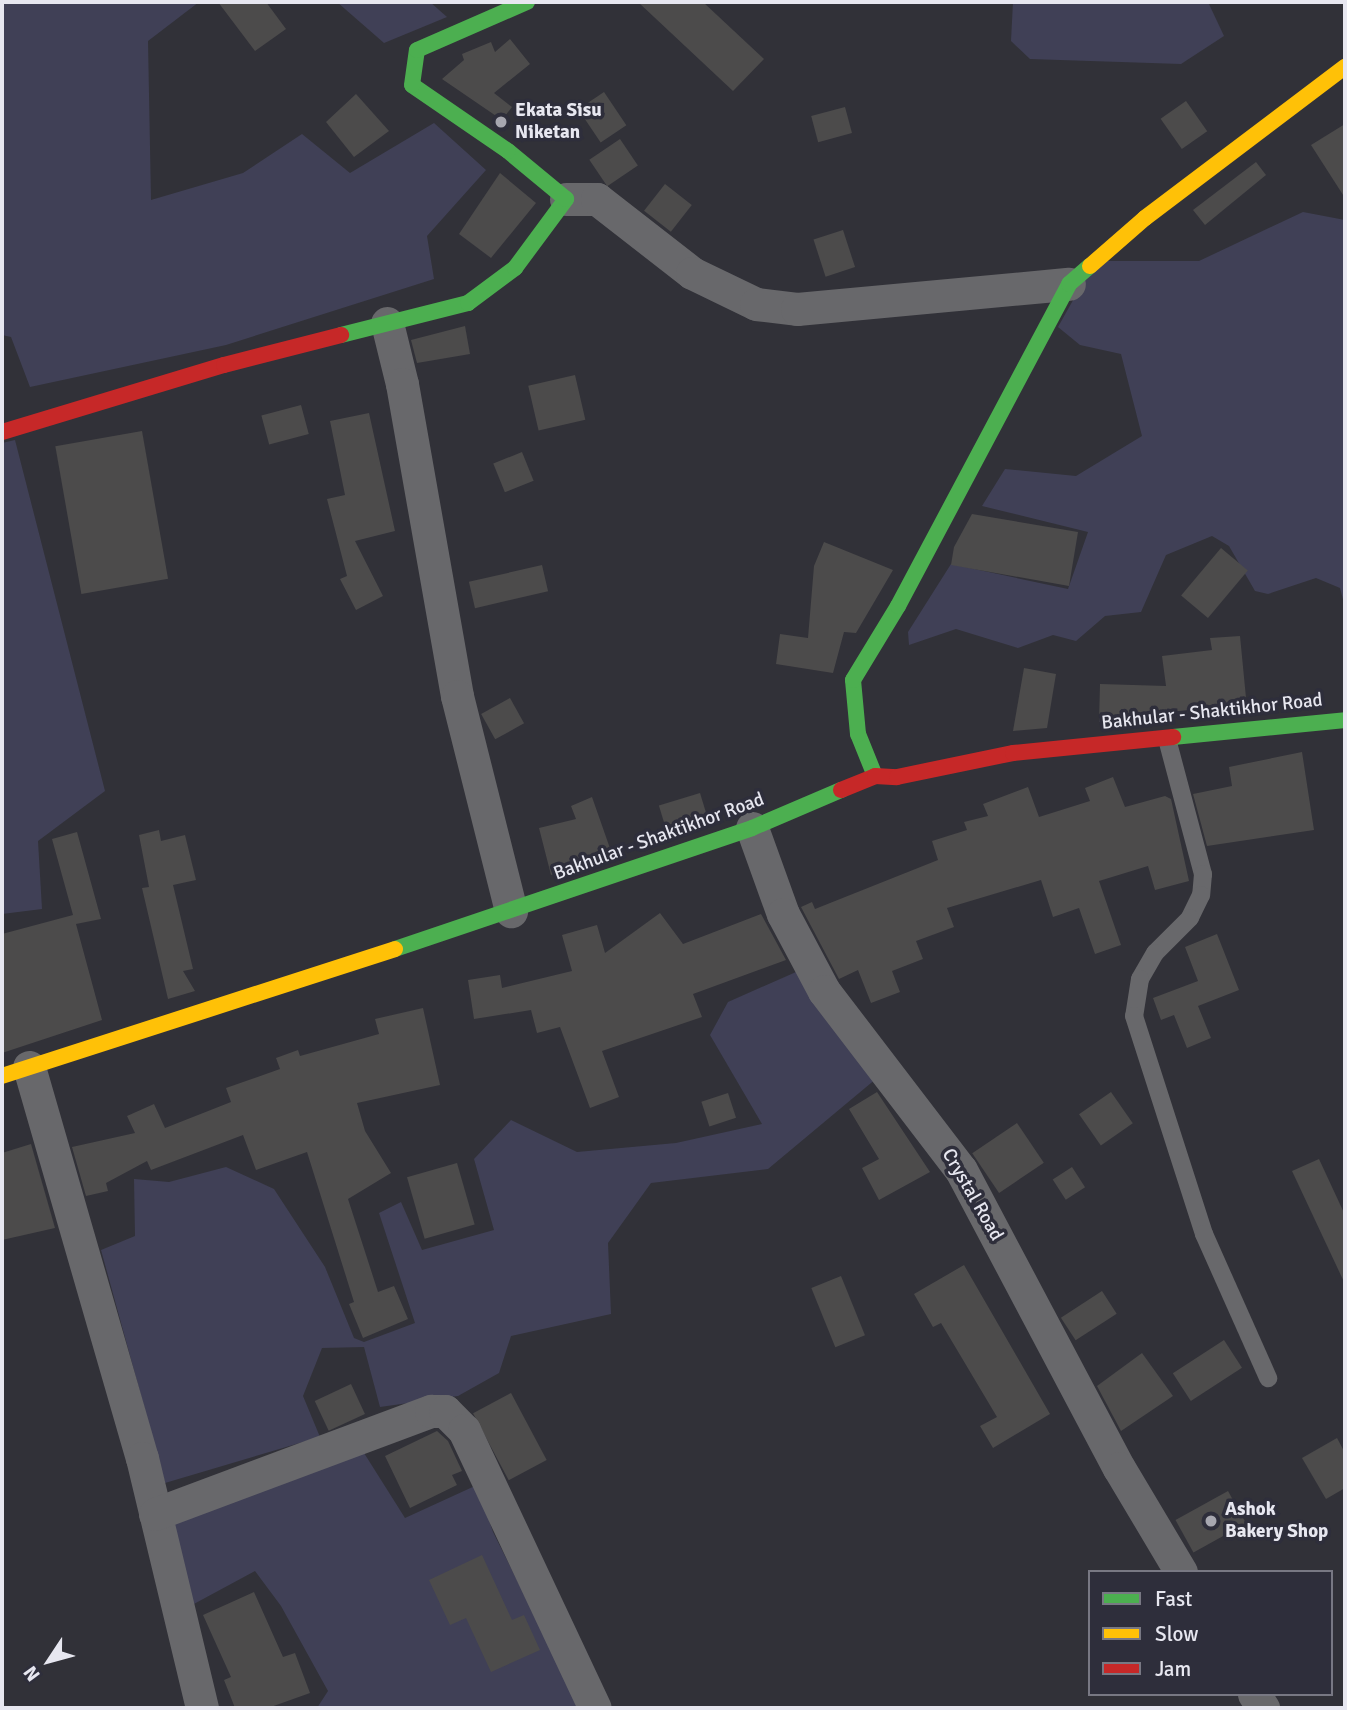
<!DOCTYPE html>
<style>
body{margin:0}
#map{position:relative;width:1347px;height:1710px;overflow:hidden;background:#313138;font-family:Signika,sans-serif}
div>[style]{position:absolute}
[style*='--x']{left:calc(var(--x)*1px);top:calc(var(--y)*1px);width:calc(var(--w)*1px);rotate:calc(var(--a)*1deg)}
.green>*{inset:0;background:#404056}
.building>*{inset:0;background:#4c4b4b;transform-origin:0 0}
.lane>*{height:18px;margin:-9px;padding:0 9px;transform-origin:9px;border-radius:9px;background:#68686b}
.street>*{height:33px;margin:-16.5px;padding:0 16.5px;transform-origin:16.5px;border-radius:16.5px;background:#68686b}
.fast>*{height:16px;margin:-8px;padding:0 8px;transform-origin:8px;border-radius:8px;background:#4caf50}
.slow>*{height:16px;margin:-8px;padding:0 8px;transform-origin:8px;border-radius:8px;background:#ffc107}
.jam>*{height:16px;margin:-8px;padding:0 8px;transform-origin:8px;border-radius:8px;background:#c62828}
.dots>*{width:19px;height:19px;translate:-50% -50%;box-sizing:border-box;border:4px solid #2e2e3b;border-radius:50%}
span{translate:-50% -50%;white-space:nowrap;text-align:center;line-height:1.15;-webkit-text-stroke:7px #2e2e3b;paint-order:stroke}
.poi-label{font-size:19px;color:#e7e7f0;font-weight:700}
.left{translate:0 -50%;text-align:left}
.street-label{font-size:19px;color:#e7e7f0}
.frame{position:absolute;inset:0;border:4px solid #e7e7f0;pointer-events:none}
.legend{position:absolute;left:1088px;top:1570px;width:245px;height:126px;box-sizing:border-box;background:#2e2e3b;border:2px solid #787883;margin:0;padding:9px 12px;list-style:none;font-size:21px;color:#e7e7f0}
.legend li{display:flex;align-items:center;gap:14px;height:35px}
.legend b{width:35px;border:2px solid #787883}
.north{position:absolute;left:14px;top:1626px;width:70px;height:70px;-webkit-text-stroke:5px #2e2e3b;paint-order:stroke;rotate:234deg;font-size:19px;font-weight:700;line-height:28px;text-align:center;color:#e7e7f0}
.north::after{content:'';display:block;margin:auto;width:24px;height:32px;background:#e7e7f0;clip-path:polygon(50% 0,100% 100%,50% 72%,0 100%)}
</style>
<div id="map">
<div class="green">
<i style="clip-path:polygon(2px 2px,199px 2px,148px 41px,151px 200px,243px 173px,302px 134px,350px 173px,434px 123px,486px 170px,427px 236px,434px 279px,226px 345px,30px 387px,11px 337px,2px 335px)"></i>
<i style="clip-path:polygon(337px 2px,430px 2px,447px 17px,384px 43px)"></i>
<i style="clip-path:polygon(1013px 2px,1208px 2px,1224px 36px,1181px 64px,1030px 59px,1011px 41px)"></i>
<i style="clip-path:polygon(1303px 212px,1345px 220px,1345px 607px,1340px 588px,1316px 578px,1268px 594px,1255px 591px,1229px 546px,1212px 536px,1166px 555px,1141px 612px,1105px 616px,1076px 641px,1053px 635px,1018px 648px,956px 629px,909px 645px,908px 632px,951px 564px,1068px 589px,1088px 532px,982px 506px,1005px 469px,1076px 476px,1142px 436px,1121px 354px,1080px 345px,1058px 327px,1095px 261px,1199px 261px)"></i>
<i style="clip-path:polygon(15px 440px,105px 791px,38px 841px,42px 909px,2px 914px,2px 443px)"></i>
<i style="clip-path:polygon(796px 972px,877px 1078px,768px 1169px,651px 1183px,608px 1243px,611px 1314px,511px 1336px,499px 1373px,458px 1396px,380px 1407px,364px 1347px,322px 1348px,303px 1396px,320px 1437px,165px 1483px,101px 1250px,135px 1236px,134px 1179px,169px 1182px,226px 1167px,274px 1189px,325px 1267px,354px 1338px,364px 1342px,415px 1323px,379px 1213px,401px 1202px,422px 1250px,494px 1230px,474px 1159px,511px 1120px,577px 1152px,676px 1143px,762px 1124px,710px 1035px,728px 1002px)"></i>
<i style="clip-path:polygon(364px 1453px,405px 1518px,477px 1485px,493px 1532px,581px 1708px,317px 1708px,328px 1691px,281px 1606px,255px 1571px,192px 1605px,170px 1521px)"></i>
</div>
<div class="building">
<i style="clip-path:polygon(218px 2px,266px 2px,286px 29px,255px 51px)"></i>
<i style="clip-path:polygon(638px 2px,703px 2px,764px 59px,733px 91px)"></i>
<i style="clip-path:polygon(510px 39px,530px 64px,494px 93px,512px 107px,502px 120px,442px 79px,464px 60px,462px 54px,491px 42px,495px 52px)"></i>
<i style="left:604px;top:92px;width:40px;height:31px;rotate:56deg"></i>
<i style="clip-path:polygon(356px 94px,389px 131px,354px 157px,326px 122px)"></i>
<i style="left:1186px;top:101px;width:37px;height:31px;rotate:55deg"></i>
<i style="left:845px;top:107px;width:27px;height:35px;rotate:75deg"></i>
<i style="clip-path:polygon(1345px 124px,1345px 198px,1311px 145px)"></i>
<i style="left:620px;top:139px;width:32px;height:37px;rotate:56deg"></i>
<i style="clip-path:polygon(1256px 162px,1266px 175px,1205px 225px,1193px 210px)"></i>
<i style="clip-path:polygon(500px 173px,536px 203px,491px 258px,459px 234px)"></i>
<i style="left:665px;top:184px;width:34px;height:34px;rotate:38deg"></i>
<i style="left:843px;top:230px;width:39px;height:31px;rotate:72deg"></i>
<i style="clip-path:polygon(465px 326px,470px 354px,417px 363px,411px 340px)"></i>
<i style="left:575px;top:375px;width:46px;height:48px;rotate:77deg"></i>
<i style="left:301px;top:405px;width:30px;height:41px;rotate:75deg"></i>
<i style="clip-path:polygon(369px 413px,395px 531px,355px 541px,383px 596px,356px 610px,340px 579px,347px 576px,327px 499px,345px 495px,330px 421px)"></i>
<i style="left:142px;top:431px;width:150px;height:88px;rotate:80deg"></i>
<i style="left:522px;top:452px;width:31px;height:31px;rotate:68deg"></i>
<i style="clip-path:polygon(972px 514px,1078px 532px,1069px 586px,951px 565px,954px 547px)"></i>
<i style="clip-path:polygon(824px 542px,893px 570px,856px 633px,844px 632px,833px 673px,776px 664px,780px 634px,808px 638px,814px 566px)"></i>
<i style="left:1221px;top:548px;width:35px;height:62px;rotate:40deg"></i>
<i style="left:542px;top:565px;width:27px;height:75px;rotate:77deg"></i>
<i style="clip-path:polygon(1240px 636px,1247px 708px,1099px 722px,1100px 684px,1166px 686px,1162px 656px,1212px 650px,1210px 638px)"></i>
<i style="clip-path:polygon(1024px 668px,1056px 674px,1047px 728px,1013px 731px)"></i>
<i style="left:510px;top:698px;width:29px;height:33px;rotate:61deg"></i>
<i style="clip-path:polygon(1302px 752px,1314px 830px,1207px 846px,1193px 794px,1232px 786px,1229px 767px)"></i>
<i style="clip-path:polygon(1113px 777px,1125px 807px,1165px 796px,1171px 799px,1189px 881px,1155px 890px,1148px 866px,1099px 881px,1121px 945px,1095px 954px,1079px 908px,1053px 917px,1041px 880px,947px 908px,954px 927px,916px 941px,923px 959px,892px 971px,900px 992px,871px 1003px,858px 970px,839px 979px,801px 907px,812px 902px,815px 909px,938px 860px,932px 841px,967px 830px,964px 822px,988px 816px,983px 804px,1028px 787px,1039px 817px,1090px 801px,1085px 788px)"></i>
<i style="left:700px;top:793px;width:24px;height:43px;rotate:73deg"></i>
<i style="clip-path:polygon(592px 797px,612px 854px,551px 875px,539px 828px,576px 819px,571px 806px)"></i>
<i style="clip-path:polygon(159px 830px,161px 841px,185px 835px,196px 880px,173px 885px,193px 969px,183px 971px,195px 991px,168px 999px,142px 888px,149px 887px,139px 835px)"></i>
<i style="clip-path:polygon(77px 832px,101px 919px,76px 924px,102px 1020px,2px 1053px,2px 934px,73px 915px,52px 839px)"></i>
<i style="clip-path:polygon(660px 913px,683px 944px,761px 914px,786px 960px,693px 994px,702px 1017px,602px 1051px,619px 1097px,590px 1108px,560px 1027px,537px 1033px,531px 1010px,474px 1019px,468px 980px,500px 975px,502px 988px,572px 971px,562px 935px,597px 925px,605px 953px)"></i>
<i style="clip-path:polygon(1217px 934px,1239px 990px,1198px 1006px,1211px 1038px,1187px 1048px,1174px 1015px,1161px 1020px,1153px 998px,1198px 981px,1185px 947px)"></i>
<i style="clip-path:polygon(423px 1008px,440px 1085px,357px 1103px,365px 1131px,391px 1173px,348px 1199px,378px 1292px,394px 1286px,408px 1319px,363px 1338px,349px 1304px,354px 1302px,307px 1152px,256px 1170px,243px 1135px,151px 1170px,147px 1161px,106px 1183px,108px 1191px,86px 1196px,72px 1147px,135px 1133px,127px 1116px,154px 1104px,165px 1128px,231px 1102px,226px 1088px,280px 1069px,276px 1058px,298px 1050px,300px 1056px,379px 1034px,375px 1019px)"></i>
<i style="clip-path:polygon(877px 1092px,930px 1172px,879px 1200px,862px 1168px,879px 1159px,849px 1109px)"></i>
<i style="left:1111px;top:1092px;width:38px;height:39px;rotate:55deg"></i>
<i style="left:728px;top:1093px;width:26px;height:28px;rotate:72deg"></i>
<i style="left:1017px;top:1123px;width:48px;height:54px;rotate:56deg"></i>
<i style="clip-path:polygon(31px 1144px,55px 1228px,2px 1240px,2px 1153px)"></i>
<i style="clip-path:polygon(1319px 1159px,1345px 1215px,1345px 1284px,1292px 1171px)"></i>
<i style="left:457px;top:1163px;width:64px;height:52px;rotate:74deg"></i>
<i style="left:1072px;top:1167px;width:24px;height:23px;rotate:57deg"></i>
<i style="clip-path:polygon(964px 1265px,1050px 1414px,993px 1448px,980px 1426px,997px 1417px,941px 1323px,933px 1327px,914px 1294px)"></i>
<i style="left:841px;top:1276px;width:64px;height:32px;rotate:68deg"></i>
<i style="left:1102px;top:1291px;width:27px;height:49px;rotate:57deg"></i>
<i style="left:1224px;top:1340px;width:33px;height:61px;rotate:57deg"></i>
<i style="clip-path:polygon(1142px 1353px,1173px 1396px,1121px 1431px,1097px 1386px)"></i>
<i style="left:351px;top:1384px;width:33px;height:40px;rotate:65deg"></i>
<i style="left:511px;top:1393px;width:76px;height:43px;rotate:62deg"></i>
<i style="clip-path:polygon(437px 1431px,448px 1441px,462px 1471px,452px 1475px,457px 1485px,410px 1508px,385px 1456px)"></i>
<i style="clip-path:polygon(1337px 1438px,1345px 1453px,1345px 1488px,1326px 1499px,1302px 1458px)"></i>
<i style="left:1228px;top:1491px;width:37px;height:60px;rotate:61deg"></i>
<i style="clip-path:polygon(482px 1555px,512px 1620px,524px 1615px,540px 1650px,491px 1672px,466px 1618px,450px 1625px,429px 1580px)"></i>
<i style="clip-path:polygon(254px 1592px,283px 1657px,295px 1653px,310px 1693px,268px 1708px,235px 1708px,224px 1680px,231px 1677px,203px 1615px)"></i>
</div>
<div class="lane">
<i style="--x:1167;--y:739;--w:140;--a:75.1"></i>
<i style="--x:1203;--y:874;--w:21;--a:95"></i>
<i style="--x:1201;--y:895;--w:25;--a:116"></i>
<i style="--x:1190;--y:918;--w:49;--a:135"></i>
<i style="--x:1155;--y:953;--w:30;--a:120"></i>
<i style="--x:1140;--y:979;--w:37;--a:99"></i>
<i style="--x:1134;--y:1016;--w:229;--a:72.2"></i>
<i style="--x:1204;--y:1234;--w:158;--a:66"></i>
</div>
<div class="street">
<i style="--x:566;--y:199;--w:31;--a:0"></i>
<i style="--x:597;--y:199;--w:120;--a:37.9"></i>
<i style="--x:692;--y:273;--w:71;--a:25.8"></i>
<i style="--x:756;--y:304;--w:41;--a:7"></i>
<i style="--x:797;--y:309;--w:273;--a:-5.3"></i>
<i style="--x:387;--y:323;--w:63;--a:76.2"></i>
<i style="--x:402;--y:384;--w:317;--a:80"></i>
<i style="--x:457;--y:696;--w:222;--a:75.9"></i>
<i style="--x:752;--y:828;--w:91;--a:70.2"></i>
<i style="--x:783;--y:914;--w:87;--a:62"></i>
<i style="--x:824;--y:991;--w:225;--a:52.6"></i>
<i style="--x:961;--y:1170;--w:337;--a:62.1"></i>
<i style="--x:1119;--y:1468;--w:121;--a:59.2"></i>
<i style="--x:29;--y:1067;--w:407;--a:73.9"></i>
<i style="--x:142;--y:1458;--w:257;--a:76.5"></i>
<i style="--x:155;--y:1514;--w:295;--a:-20.5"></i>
<i style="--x:431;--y:1411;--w:14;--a:0"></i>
<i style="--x:445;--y:1411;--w:27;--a:45"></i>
<i style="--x:464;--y:1430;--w:307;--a:64.8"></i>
<i style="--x:1254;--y:1694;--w:17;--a:57"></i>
</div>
<div class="fast">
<i style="--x:341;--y:335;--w:131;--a:-14.1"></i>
<i style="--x:468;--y:303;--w:59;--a:-36.7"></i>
<i style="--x:515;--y:268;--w:86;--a:-53.5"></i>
<i style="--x:566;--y:199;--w:75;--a:-140.4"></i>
<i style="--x:508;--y:151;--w:116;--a:-145.5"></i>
<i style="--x:412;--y:85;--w:35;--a:-82"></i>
<i style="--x:417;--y:50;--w:120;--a:-23.6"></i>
<i style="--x:1173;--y:737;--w:173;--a:-5.6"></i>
<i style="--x:875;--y:776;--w:45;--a:-112"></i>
<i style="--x:858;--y:734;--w:54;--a:-95.3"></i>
<i style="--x:853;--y:680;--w:87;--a:-58.7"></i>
<i style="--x:898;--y:606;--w:365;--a:-62"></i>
<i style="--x:1069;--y:284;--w:28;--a:-41"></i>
<i style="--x:395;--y:949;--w:377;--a:-18.7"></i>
<i style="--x:752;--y:828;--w:97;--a:-23.1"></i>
</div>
<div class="slow">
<i style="--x:1090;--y:266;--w:73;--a:-41.1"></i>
<i style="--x:1145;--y:218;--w:251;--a:-37.1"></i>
<i style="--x:2;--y:1076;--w:413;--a:-17.9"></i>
</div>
<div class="jam">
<i style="--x:2;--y:432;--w:232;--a:-16.8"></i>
<i style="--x:224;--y:365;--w:121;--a:-14.4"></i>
<i style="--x:841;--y:790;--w:37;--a:-22"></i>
<i style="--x:875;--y:776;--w:22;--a:3"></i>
<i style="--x:897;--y:777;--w:118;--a:-11.7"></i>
<i style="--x:1013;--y:753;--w:161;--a:-5.7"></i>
</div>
<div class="dots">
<i style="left:501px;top:122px;background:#a7a7b0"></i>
<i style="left:1211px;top:1521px;background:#a7a7b0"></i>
</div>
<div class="poi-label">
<span class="left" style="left:515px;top:122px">Ekata Sisu<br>Niketan</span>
<span class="left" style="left:1225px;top:1521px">Ashok<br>Bakery Shop</span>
</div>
<div class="street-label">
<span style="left:1212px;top:712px;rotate:-6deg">Bakhular - Shaktikhor Road</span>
<span style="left:659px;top:837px;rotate:-20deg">Bakhular - Shaktikhor Road</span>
<span style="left:972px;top:1195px;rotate:60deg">Crystal Road</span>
</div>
<div class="frame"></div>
<ul class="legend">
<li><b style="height:9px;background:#4caf50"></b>Fast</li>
<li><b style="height:9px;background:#ffc107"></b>Slow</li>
<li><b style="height:9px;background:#c62828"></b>Jam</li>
</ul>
<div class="north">N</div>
</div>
